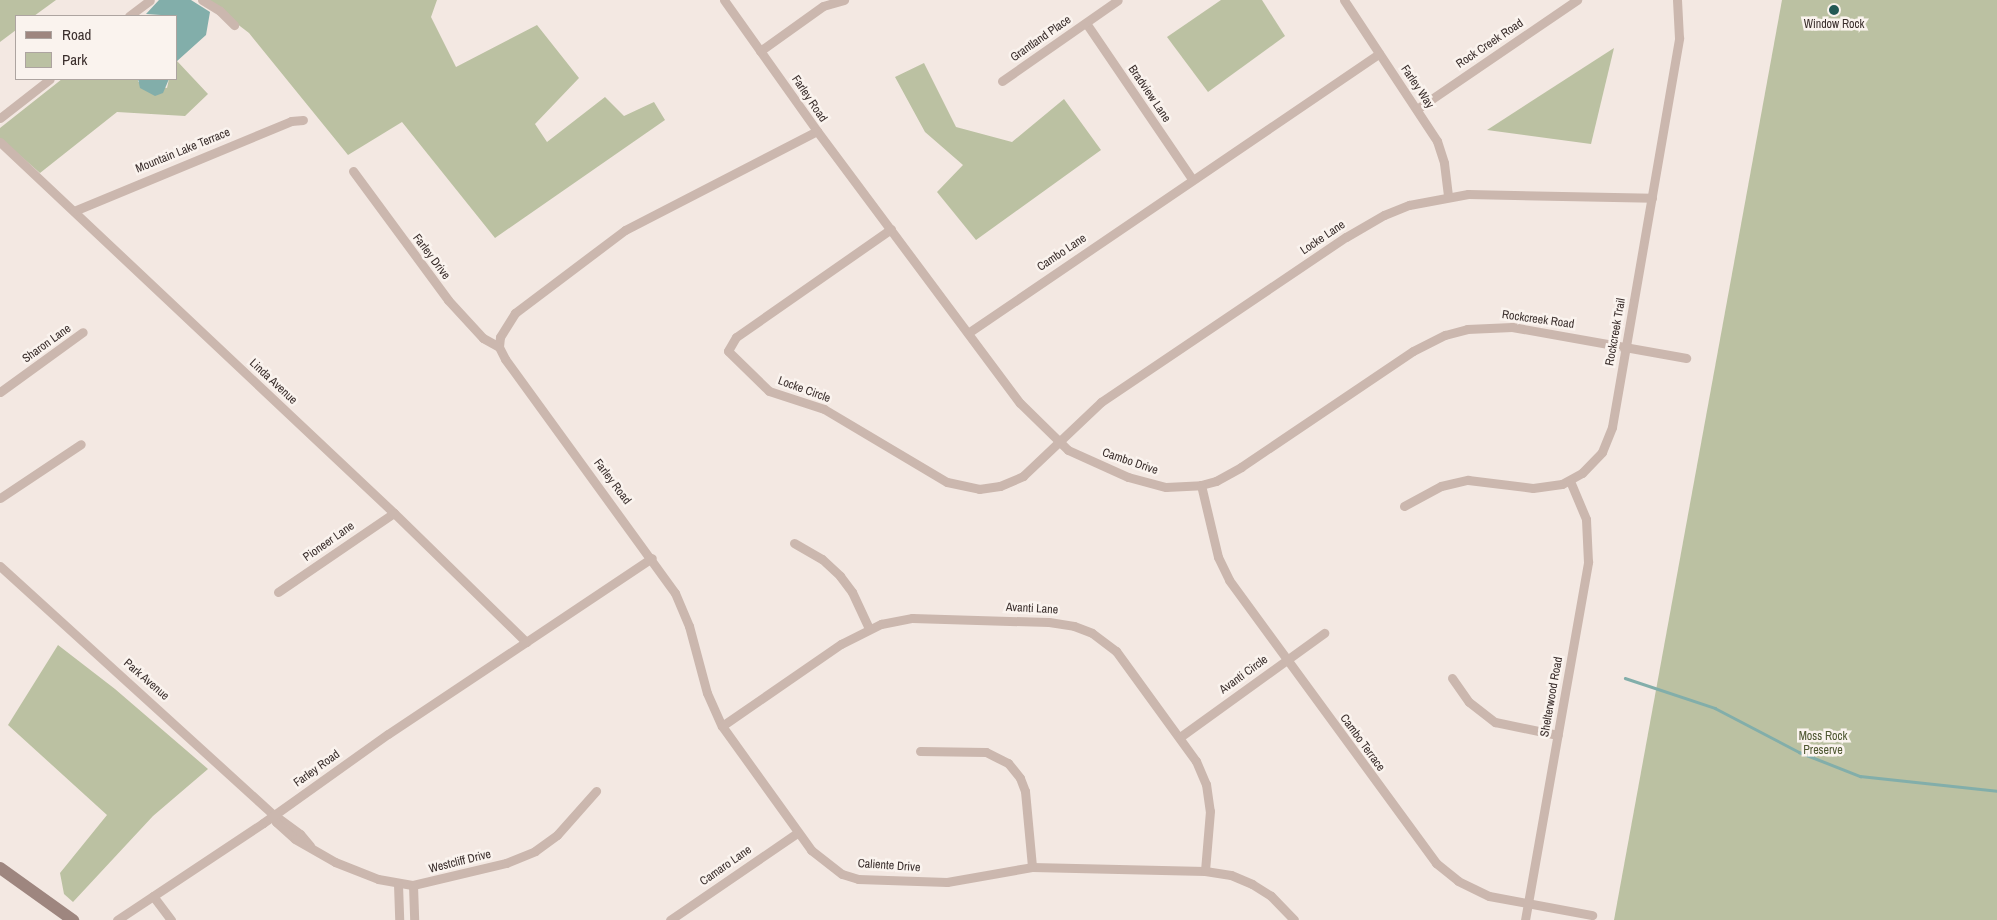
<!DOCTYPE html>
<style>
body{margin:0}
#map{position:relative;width:1997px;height:920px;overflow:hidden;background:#f3e8e2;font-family:"Archivo Narrow",sans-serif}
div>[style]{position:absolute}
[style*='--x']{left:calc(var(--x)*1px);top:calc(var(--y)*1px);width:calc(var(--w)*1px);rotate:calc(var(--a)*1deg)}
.green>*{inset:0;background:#bbc1a2}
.water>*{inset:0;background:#82aeaa}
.stream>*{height:2.5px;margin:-1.25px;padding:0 1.25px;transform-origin:1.25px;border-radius:1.25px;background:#82aeaa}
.street>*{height:9px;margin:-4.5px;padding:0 4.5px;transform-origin:4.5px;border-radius:4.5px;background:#cbb7ae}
.secondary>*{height:12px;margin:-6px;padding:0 6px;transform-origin:6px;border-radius:6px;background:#9e867f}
.dots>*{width:14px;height:14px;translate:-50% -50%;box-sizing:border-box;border:2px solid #faf3ee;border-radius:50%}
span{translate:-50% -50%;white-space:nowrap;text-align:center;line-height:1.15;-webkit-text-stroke:5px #faf3ee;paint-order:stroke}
.poi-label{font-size:12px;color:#3a2e2c}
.street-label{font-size:12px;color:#3a2e2c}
.park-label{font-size:12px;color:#4e5731}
.legend{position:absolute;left:15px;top:15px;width:162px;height:65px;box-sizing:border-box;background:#faf3ee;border:1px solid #ada4a0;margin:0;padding:6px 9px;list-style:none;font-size:15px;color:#3a2e2c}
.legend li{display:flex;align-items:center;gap:10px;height:25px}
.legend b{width:25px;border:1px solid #ada4a0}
</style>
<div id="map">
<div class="green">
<i style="clip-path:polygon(0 0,56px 0,34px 16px,16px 16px,16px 30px,0 42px)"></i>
<i style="clip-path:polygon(206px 0,437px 0,431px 17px,456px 67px,537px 25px,579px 78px,535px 124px,547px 142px,605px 97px,624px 116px,654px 102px,665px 120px,495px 238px,402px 122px,348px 155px,249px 33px)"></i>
<i style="clip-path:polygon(1221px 0,1262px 0,1285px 36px,1208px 92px,1167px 37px)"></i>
<i style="clip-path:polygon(1782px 0,1997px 0,1997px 920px,1614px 920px)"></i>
<i style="clip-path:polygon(1614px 48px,1591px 144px,1487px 130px)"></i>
<i style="clip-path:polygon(177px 61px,208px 94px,185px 116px,117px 112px,40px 173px,0 138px,0 128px,62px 79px,138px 79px,138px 82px,167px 88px,169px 79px,176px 79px)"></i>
<i style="clip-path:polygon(924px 63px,956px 127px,1012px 142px,1064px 99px,1101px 150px,976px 240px,937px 192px,963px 165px,925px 132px,895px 77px)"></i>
<i style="clip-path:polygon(58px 645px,115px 689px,208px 769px,153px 816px,73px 902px,64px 894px,60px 873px,107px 815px,8px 725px)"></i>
</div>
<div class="water">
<i style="clip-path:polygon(159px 0,191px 0,210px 12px,206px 35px,176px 62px,176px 16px,146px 14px)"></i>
<i style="clip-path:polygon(138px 79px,169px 79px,163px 93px,155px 96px,140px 88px)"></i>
</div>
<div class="stream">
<i style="--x:1625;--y:678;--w:95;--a:18.4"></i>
<i style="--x:1715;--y:708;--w:95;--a:27.6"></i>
<i style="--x:1799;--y:752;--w:66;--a:21.5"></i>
<i style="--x:1860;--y:776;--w:138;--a:6.2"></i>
</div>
<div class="street">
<i style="--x:202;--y:0;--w:21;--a:31"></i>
<i style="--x:220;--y:11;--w:20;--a:45"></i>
<i style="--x:724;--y:0;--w:161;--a:54.6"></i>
<i style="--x:817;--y:131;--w:339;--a:53.3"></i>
<i style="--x:1020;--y:403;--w:67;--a:44.4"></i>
<i style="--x:1068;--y:450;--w:66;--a:24.2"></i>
<i style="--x:1128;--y:477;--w:39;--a:15"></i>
<i style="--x:1166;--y:487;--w:35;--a:-3"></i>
<i style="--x:1201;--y:485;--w:16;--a:-15"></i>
<i style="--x:1216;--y:481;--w:29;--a:-29"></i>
<i style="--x:1241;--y:467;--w:207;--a:-34"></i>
<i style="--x:1413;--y:351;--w:36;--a:-27"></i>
<i style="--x:1445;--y:335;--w:23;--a:-15"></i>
<i style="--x:1467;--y:329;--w:45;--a:-2.5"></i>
<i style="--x:1512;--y:327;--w:177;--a:10.1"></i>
<i style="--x:1344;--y:0;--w:169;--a:56.6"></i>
<i style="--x:1437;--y:141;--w:23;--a:72"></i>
<i style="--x:1444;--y:163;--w:33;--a:83"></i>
<i style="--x:129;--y:16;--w:26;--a:-37"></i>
<i style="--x:1086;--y:23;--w:189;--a:55.8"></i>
<i style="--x:760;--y:51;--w:77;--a:-35.5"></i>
<i style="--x:823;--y:6;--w:22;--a:-16"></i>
<i style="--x:1002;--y:81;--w:141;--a:-34.9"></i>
<i style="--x:1417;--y:109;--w:194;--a:-34.3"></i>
<i style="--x:0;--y:118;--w:63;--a:-38"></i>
<i style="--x:817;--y:131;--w:216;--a:152.7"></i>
<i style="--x:625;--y:230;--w:138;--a:143"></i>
<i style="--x:515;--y:313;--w:28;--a:122"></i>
<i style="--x:500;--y:337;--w:10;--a:96"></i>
<i style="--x:499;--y:347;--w:13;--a:63"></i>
<i style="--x:505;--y:359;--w:289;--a:54"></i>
<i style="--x:675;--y:593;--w:36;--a:67"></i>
<i style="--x:689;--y:626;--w:69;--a:75"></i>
<i style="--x:707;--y:693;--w:36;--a:66"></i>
<i style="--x:722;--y:726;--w:153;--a:54.3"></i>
<i style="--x:811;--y:850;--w:39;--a:38"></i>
<i style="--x:842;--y:874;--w:17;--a:17"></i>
<i style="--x:858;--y:879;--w:89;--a:1.9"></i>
<i style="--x:947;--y:882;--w:86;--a:-10"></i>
<i style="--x:1032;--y:867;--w:173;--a:1.3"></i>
<i style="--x:1205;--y:871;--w:26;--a:9"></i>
<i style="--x:1231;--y:875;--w:23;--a:23"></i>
<i style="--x:1252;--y:884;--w:22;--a:32"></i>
<i style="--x:1271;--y:896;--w:33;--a:46"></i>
<i style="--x:0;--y:142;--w:541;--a:43.28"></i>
<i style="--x:394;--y:513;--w:185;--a:44.3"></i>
<i style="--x:353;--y:171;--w:160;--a:53.6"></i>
<i style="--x:448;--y:300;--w:52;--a:47.4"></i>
<i style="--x:483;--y:338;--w:18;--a:29"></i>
<i style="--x:74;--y:211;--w:235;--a:-22.5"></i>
<i style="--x:291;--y:121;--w:12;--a:-5"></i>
<i style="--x:891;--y:229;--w:189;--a:145.1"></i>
<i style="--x:736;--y:337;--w:16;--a:120"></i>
<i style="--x:728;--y:351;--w:57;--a:44.3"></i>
<i style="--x:769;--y:391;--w:58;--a:18.1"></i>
<i style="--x:824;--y:409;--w:143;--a:30.7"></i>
<i style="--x:947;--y:482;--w:33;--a:12"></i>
<i style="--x:979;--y:489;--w:21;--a:-8"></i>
<i style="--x:1000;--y:486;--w:25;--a:-23"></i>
<i style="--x:1023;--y:476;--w:108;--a:-43.5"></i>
<i style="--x:1101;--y:402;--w:295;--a:-34"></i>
<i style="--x:1346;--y:237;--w:44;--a:-30.1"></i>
<i style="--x:1384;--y:215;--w:27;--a:-22"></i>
<i style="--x:1409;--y:205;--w:60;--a:-10.6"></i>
<i style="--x:1468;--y:194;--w:184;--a:1.2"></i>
<i style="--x:968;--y:333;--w:497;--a:-34.2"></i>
<i style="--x:0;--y:392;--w:102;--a:-35.9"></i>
<i style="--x:1201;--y:485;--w:74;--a:76.7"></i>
<i style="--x:1218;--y:557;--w:25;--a:64"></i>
<i style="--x:1229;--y:580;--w:351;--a:53.8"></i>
<i style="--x:1436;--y:863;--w:28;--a:39"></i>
<i style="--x:1458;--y:881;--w:34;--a:26"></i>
<i style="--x:1489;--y:896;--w:105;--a:10.5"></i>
<i style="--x:0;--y:498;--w:97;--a:-33.7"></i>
<i style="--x:1404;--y:506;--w:42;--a:-28.4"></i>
<i style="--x:1441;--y:486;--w:28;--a:-13"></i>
<i style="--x:1468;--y:480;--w:65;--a:7"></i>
<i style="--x:1533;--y:488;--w:29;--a:-8"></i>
<i style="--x:1562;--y:484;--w:23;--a:-29"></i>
<i style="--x:1582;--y:473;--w:29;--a:-46"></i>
<i style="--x:1602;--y:452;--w:27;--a:-68"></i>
<i style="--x:1612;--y:427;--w:395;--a:-80.2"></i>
<i style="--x:1679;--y:38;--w:38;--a:-93"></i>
<i style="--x:794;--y:543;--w:32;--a:30"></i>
<i style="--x:822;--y:559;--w:25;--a:43"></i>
<i style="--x:840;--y:576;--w:20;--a:53"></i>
<i style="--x:852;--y:592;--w:40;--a:65"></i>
<i style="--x:0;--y:566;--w:370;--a:42.3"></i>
<i style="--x:274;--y:815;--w:32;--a:36"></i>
<i style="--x:300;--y:834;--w:16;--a:50"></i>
<i style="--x:278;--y:592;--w:140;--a:-34.3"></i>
<i style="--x:1452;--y:678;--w:29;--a:55"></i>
<i style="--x:1469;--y:702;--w:33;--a:38"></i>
<i style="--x:1495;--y:722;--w:64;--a:11.7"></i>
<i style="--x:722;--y:726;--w:145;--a:-34.6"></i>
<i style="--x:841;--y:644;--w:45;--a:-26.6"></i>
<i style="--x:881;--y:624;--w:32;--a:-11"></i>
<i style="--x:912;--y:618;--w:137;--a:1.7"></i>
<i style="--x:1049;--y:622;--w:25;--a:9"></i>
<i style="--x:1074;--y:626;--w:19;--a:21"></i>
<i style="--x:1092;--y:633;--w:30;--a:37"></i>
<i style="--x:1116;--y:651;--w:136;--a:54"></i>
<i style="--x:1196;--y:761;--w:25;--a:67"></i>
<i style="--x:1206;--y:784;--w:27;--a:82"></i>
<i style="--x:1210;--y:811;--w:60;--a:94.8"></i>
<i style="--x:1180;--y:737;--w:178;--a:-35.8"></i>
<i style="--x:920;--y:751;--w:66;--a:0.9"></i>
<i style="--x:986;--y:752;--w:25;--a:27"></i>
<i style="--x:1008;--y:763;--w:19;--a:51"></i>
<i style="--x:1020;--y:778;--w:14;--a:69"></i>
<i style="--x:1025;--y:791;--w:76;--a:84.7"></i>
<i style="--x:274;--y:815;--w:7;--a:74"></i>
<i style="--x:276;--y:822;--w:25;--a:42"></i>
<i style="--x:295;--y:839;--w:46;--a:29.9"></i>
<i style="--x:335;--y:862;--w:46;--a:21.6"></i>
<i style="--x:378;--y:879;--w:36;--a:10"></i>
<i style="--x:413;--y:885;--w:96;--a:-13.3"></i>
<i style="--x:506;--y:863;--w:31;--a:-22"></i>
<i style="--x:535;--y:851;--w:27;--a:-36"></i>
<i style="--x:557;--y:835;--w:59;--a:-48.4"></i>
<i style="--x:398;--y:884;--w:36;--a:88"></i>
<i style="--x:413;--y:885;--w:35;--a:88"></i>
<i style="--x:153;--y:896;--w:30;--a:53"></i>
<i style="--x:117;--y:920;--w:175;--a:-33.6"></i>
<i style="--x:263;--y:823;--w:153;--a:-35.5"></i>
<i style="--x:388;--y:734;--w:317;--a:-33.7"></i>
<i style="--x:670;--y:920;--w:154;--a:-34.4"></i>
<i style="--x:1525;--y:920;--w:364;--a:-80"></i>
<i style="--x:1588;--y:562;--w:43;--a:-92.7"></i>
<i style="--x:1586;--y:519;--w:41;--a:-112.8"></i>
</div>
<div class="secondary">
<i style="--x:0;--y:868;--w:90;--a:35.5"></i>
</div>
<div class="dots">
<i style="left:1834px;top:10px;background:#235955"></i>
</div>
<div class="poi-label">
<span style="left:1834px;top:25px">Window Rock</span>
</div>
<div class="street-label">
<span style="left:1041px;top:39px;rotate:-35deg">Grantland Place</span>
<span style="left:1490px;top:44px;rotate:-34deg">Rock Creek Road</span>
<span style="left:1417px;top:87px;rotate:56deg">Farley Way</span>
<span style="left:1149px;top:94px;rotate:56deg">Bradview Lane</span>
<span style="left:809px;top:99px;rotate:56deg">Farley Road</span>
<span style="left:183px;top:151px;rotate:-22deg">Mountain Lake Terrace</span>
<span style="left:1323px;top:238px;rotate:-34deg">Locke Lane</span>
<span style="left:1062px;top:253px;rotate:-34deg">Cambo Lane</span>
<span style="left:431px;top:257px;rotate:53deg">Farley Drive</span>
<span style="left:1538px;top:320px;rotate:8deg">Rockcreek Road</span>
<span style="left:1616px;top:332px;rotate:-80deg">Rockcreek Trail</span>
<span style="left:47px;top:344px;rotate:-36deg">Sharon Lane</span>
<span style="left:273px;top:382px;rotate:43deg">Linda Avenue</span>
<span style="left:804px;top:390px;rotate:20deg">Locke Circle</span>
<span style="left:1130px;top:462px;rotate:19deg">Cambo Drive</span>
<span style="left:612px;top:482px;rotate:53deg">Farley Road</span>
<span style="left:329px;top:542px;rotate:-35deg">Pioneer Lane</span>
<span style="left:1032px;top:609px;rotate:3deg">Avanti Lane</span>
<span style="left:1244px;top:675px;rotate:-36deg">Avanti Circle</span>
<span style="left:146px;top:680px;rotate:41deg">Park Avenue</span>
<span style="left:1552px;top:697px;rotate:-80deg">Shelterwood Road</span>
<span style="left:1362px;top:743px;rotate:54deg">Cambo Terrace</span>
<span style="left:317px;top:769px;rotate:-36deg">Farley Road</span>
<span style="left:460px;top:862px;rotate:-14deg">Westcliff Drive</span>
<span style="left:726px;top:866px;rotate:-35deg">Camaro Lane</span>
<span style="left:889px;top:866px;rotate:4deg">Caliente Drive</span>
</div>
<div class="park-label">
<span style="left:1823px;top:744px">Moss Rock<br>Preserve</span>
</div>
<ul class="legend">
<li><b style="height:6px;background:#9e867f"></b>Road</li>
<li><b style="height:14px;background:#bbc1a2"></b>Park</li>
</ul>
</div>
